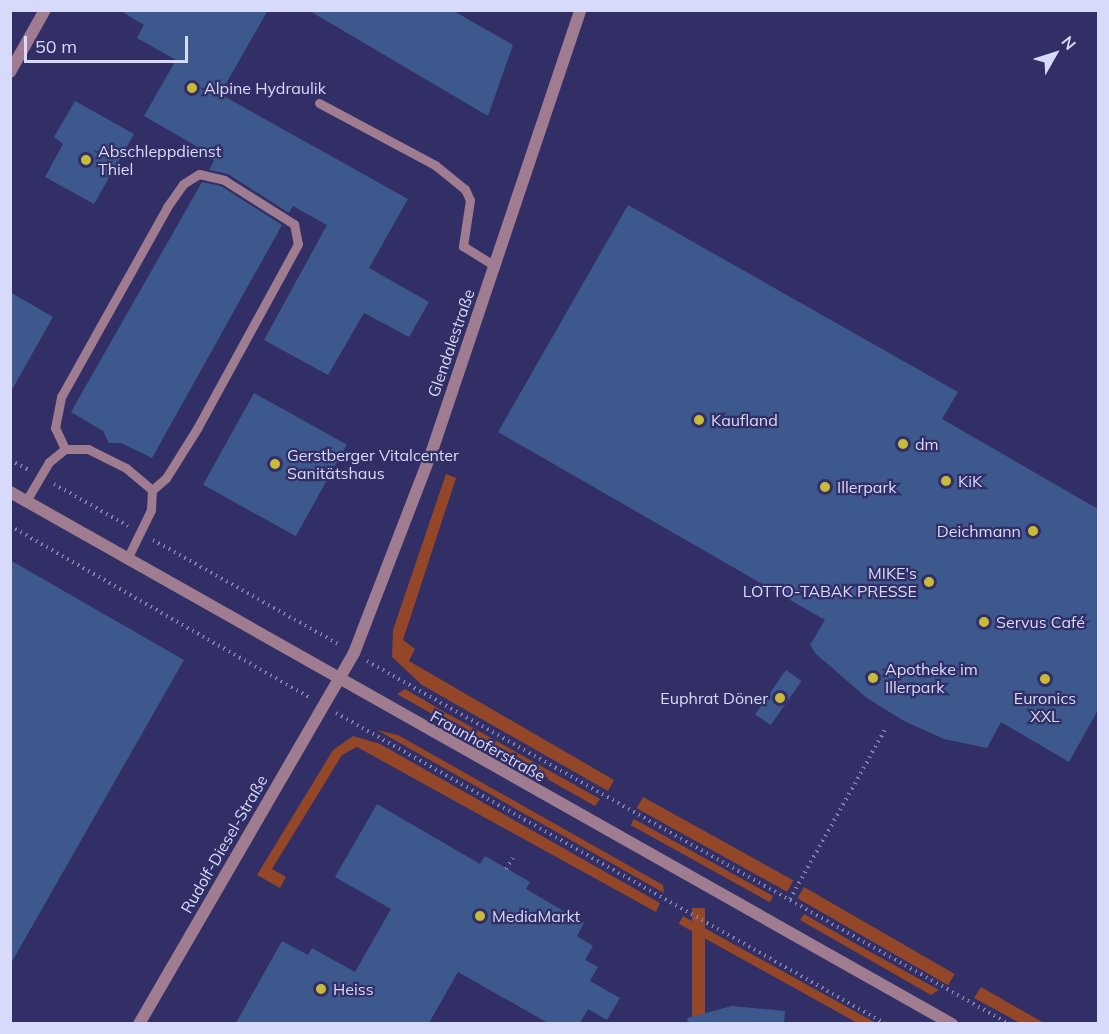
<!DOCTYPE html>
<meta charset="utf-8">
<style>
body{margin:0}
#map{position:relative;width:1109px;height:1034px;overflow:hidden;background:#312f65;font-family:Mulish,sans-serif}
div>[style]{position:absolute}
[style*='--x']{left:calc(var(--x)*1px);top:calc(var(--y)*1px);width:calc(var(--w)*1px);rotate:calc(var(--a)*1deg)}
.green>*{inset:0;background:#934728;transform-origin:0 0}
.building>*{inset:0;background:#3d588d;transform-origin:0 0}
.path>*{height:4px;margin-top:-2px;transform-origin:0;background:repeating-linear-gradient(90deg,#8383af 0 1.5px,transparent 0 6px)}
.service>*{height:9px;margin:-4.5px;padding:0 4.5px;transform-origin:4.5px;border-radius:4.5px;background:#a07c91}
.minor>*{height:12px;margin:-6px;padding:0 6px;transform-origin:6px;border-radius:6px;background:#a07c91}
.tertiary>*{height:12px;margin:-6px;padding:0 6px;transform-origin:6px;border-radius:6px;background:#a07c91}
.dots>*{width:16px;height:16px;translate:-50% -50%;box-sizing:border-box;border:3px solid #312f65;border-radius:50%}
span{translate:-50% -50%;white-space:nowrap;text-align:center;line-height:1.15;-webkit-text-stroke:4.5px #312f65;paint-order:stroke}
.poi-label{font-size:16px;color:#d8dafc}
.left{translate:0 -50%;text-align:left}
.right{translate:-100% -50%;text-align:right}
.street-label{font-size:16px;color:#d8dafc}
.frame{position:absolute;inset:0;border:12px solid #d8dafc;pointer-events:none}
.north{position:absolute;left:1025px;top:24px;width:60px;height:60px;-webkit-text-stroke:4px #312f65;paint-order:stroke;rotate:51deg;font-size:16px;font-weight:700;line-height:24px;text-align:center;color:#d8dafc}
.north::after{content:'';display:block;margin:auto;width:21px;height:27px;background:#d8dafc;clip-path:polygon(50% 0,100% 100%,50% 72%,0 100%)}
.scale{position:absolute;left:24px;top:36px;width:164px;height:27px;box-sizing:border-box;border:3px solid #d8dafc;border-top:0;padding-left:8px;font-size:18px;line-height:21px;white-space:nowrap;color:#d8dafc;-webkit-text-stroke:4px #312f65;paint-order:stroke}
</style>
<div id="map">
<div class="green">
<i style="clip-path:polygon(446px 474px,456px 478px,403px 640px,415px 649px,409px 661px,614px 780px,608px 791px,422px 685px,392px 657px,393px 630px)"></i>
<i style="clip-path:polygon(405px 689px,441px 710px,600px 799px,595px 806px,397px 694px)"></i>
<i style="clip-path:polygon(377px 730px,398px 735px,663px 885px,664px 893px)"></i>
<i style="clip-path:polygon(353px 736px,380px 744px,660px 903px,656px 912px,357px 747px,342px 755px,272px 869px,286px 877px,280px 888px,257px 875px,333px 750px)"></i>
<i style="left:643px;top:797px;width:172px;height:13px;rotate:29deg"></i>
<i style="left:634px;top:819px;width:159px;height:7px;rotate:29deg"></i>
<i style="left:804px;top:887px;width:174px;height:13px;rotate:30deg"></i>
<i style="left:692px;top:908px;width:13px;height:234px"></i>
<i style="clip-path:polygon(804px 914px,858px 945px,939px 990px,931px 995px,800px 920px)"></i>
<i style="left:683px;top:916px;width:221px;height:9px;rotate:29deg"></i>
<i style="clip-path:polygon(981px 987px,1044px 1023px,1020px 1023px,974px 998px)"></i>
</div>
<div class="building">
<i style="clip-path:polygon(119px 10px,268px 10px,220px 94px,408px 199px,369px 268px,429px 302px,409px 337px,364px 313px,328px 375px,264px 340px,327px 225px,293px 206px,289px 213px,228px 174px,209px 170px,214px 161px,208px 153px,144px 116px,176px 60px,137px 38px,144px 25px)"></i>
<i style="clip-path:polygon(308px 10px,452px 10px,513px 45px,488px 116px)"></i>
<i style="clip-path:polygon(75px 101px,134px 134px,94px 204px,45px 177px,63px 144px,54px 137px)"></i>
<i style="clip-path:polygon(202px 182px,221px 186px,282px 225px,152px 458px,121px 443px,109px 443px,103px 431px,71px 412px)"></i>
<i style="clip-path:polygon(628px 205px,958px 392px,942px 419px,1098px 509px,1098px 710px,1069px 762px,1001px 722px,987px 748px,944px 739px,904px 721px,867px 698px,816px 654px,810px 645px,825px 620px,498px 432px)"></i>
<i style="clip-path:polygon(10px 292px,53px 317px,10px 393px)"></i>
<i style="left:254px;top:393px;width:106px;height:105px;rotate:29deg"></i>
<i style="clip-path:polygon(10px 560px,184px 660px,10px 965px)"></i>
<i style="left:786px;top:670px;width:19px;height:54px;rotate:35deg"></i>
<i style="clip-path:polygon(377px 804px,480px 864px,485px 856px,530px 882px,526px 889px,584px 923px,577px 936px,593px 946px,585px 960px,598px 967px,590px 981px,620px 998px,607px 1020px,588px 1009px,580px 1023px,548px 1023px,458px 972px,429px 1023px,236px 1023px,282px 941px,308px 955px,312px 948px,355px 972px,391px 909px,335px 877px)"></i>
<i style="clip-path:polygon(732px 1006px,785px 1011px,784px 1023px,688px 1023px,687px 1018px)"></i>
</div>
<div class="path">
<i style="--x:10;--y:460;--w:21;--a:28"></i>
<i style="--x:54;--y:484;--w:85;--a:29.6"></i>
<i style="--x:10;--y:526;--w:344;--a:29.8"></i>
<i style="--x:153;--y:540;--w:214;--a:29.3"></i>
<i style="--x:367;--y:661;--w:738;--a:29.48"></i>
<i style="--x:336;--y:713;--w:632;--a:29.49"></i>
<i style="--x:506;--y:869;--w:13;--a:-58"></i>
<i style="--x:790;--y:899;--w:196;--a:-60.7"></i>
</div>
<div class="service">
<i style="--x:319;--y:103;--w:132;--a:28.1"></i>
<i style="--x:435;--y:165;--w:38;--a:39"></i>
<i style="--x:465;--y:189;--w:12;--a:66"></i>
<i style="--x:470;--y:200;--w:47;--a:98.7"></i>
<i style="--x:463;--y:246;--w:38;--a:32"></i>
<i style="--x:65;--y:449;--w:23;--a:-115"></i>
<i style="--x:55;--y:428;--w:32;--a:-79"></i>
<i style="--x:61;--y:397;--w:218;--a:-60.8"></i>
<i style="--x:167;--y:207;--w:28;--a:-55"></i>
<i style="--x:183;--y:184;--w:19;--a:-32"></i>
<i style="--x:199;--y:174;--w:26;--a:13"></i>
<i style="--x:224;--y:180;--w:83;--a:32.2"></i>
<i style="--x:294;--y:224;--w:20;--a:79"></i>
<i style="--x:298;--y:244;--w:209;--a:118.7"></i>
<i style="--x:198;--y:427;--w:60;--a:122.1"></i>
<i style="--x:166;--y:478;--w:18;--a:139"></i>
<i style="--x:26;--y:501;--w:45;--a:-59.5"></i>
<i style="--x:49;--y:462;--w:21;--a:-39"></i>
<i style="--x:65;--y:449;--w:23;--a:0"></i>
<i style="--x:88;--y:449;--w:42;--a:26.6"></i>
<i style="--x:126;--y:468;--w:34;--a:40"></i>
<i style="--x:152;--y:490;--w:20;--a:93"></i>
<i style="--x:151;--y:510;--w:55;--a:116.1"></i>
</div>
<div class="minor">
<i style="--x:10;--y:72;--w:71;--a:-60.6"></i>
<i style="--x:139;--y:1024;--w:429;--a:-59.9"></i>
<i style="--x:354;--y:653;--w:217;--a:-68.9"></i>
<i style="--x:432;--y:451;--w:465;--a:-71.4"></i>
</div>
<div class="tertiary">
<i style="--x:10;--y:492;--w:1082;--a:29.46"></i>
</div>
<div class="dots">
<i style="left:192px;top:88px;background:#caba3a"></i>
<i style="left:86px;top:160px;background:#caba3a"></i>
<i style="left:699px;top:420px;background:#caba3a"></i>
<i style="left:903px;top:444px;background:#caba3a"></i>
<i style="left:275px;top:464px;background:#caba3a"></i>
<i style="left:946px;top:481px;background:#caba3a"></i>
<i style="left:825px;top:487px;background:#caba3a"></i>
<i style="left:1033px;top:531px;background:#caba3a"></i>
<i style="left:929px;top:582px;background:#caba3a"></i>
<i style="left:984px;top:622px;background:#caba3a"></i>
<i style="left:873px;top:678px;background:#caba3a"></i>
<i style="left:1045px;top:679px;background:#caba3a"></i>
<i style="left:780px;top:698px;background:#caba3a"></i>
<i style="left:480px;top:916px;background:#caba3a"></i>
<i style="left:321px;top:989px;background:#caba3a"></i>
</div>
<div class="poi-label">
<span class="left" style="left:204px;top:88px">Alpine Hydraulik</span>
<span class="left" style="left:98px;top:160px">Abschleppdienst<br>Thiel</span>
<span class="left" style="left:711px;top:420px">Kaufland</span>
<span class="left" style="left:915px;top:444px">dm</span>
<span class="left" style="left:287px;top:464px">Gerstberger Vitalcenter<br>Sanitätshaus</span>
<span class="left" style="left:958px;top:481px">KiK</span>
<span class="left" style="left:837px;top:487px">Illerpark</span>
<span class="right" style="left:1021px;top:531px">Deichmann</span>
<span class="right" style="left:917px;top:582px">MIKE's<br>LOTTO-TABAK PRESSE</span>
<span class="left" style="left:996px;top:622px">Servus Café</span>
<span class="left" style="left:885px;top:678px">Apotheke im<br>Illerpark</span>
<span class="right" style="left:768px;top:698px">Euphrat Döner</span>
<span style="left:1045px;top:707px">Euronics<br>XXL</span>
<span class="left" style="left:492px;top:916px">MediaMarkt</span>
<span class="left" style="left:333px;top:989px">Heiss</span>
</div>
<div class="street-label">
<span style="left:451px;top:343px;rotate:-71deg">Glendalestraße</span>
<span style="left:488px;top:746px;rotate:29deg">Fraunhoferstraße</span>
<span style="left:224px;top:844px;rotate:-60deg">Rudolf-Diesel-Straße</span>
</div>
<div class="frame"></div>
<div class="north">N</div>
<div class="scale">50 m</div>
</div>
